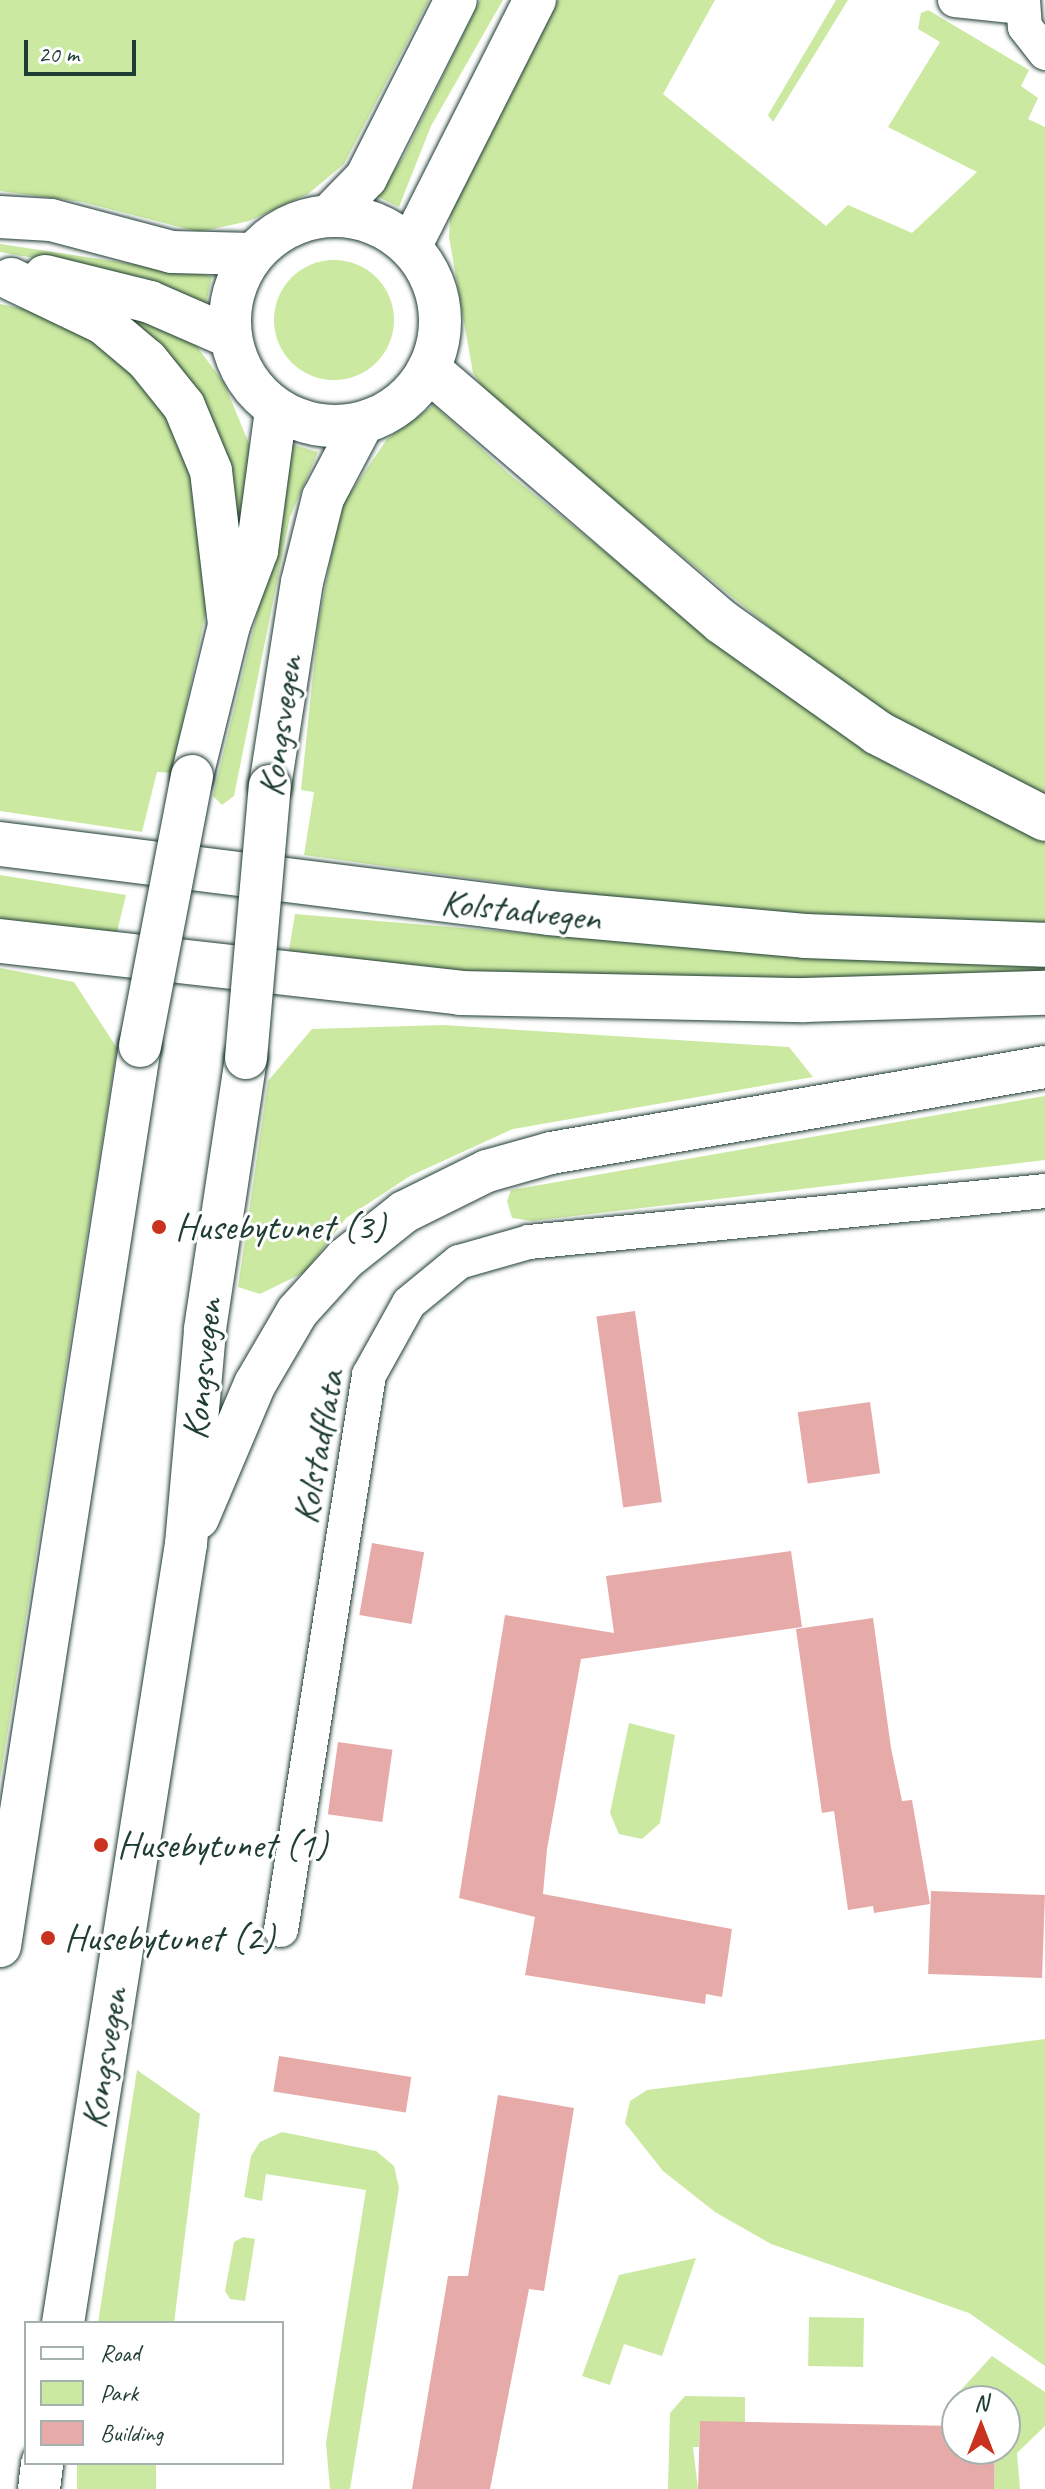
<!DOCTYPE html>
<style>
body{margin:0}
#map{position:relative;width:1045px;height:2489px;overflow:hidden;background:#fff;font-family:Caveat,sans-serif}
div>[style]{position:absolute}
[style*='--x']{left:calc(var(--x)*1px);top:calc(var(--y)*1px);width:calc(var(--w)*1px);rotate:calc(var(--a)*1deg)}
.green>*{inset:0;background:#cbe9a1;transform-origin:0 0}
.round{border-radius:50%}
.building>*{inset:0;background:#e6aba8;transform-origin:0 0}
.roads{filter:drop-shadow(0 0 2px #1f3d34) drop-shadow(0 0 2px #1f3d34)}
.minor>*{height:34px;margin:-17px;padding:0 17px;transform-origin:17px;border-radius:17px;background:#fff}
.tertiary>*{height:42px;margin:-21px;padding:0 21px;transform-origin:21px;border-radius:21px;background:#fff}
.tertiary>.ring{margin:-21px;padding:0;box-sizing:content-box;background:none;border:42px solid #fff;border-radius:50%}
.secondary>*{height:44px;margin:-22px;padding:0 22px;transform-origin:22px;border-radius:22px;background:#fff}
.bridges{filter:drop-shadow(0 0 2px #1f3d34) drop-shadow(0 0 2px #1f3d34)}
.tertiary-bridge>*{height:42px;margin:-21px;padding:0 21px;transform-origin:21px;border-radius:21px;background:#fff}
.dots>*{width:22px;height:22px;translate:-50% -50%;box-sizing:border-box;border:4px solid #fff;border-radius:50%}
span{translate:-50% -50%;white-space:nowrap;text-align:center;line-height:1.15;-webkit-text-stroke:6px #fff;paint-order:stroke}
.street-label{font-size:38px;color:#1f3d34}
.poi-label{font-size:38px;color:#1f3d34}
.left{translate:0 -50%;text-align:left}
.legend{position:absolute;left:24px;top:2321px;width:260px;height:144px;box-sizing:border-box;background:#fff;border:2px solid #a5b1ae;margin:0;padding:10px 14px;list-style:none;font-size:24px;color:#1f3d34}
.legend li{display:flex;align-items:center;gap:16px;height:40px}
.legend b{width:40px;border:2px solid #a5b1ae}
.north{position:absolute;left:941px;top:2385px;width:80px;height:80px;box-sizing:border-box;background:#fff;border:2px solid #a5b1ae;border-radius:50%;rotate:0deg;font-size:22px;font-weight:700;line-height:32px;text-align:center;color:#1f3d34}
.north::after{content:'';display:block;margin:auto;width:28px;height:36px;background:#c8321e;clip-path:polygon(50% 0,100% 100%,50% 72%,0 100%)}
.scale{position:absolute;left:24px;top:40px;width:112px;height:36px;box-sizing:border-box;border:4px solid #1f3d34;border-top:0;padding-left:10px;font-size:24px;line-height:28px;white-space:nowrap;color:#1f3d34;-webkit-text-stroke:6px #fff;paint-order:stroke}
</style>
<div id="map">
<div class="green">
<i style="clip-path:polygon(0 0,429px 0,344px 164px,308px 194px,249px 221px,199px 232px,82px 202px,0 191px)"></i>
<i style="clip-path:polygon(480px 0,503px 0,431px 126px,399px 207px,376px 196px,404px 156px)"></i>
<i style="clip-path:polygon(558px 0,715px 0,663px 94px,826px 226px,848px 205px,912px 233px,977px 172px,888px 127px,940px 42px,918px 29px,921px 13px,928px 10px,1029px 70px,1021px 86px,1038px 98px,1028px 119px,1045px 127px,1045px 800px,931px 742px,827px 674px,491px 400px,473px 373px,449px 237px,451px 201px,529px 43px)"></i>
<i style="clip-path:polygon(836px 0,848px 0,773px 122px,768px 115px)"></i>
<i style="clip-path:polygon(0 244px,212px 276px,206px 304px,146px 278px,0 252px)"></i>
<i class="round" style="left:274px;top:260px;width:120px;height:120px"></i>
<i style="clip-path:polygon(0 304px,51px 314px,124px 360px,192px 453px,209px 559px,206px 611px,172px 773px,157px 772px,142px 832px,0 811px)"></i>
<i style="clip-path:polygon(105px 304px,195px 344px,224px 383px,250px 446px,253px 473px,243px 548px)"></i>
<i style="clip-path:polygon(434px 405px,509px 474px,748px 668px,907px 775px,1045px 839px,1045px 928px,870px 924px,591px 895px,304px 855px,314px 792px,301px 790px,318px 626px,340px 508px,387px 439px)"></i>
<i style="clip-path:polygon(287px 443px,318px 452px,290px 517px,234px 796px,222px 805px,213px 796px,281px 515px)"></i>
<i style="clip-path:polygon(0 875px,126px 895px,114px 944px,0 929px)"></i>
<i style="clip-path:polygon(295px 914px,747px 952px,1045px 960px,1045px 978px,642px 983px,287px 962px)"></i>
<i style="clip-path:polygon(0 968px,74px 982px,117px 1048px,0 1780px)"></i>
<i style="clip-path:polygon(443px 1025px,789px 1047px,813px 1077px,513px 1129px,410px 1176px,346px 1218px,305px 1272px,260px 1294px,238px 1287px,268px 1081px,312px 1029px)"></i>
<i style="clip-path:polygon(1045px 1096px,1045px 1160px,532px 1221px,512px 1218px,507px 1201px,511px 1190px)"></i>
<i style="clip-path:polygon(629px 1723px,675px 1735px,660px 1823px,642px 1839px,619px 1834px,610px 1813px)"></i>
<i style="clip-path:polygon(1045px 2039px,1045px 2366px,969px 2313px,771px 2244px,715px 2212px,663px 2171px,625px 2123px,630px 2101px,647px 2090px)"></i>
<i style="clip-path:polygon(137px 2070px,200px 2114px,174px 2323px,98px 2323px)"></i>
<i style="clip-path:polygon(282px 2132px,376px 2151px,394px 2166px,399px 2188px,350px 2489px,330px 2489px,326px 2443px,366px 2190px,266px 2174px,262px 2201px,244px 2197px,251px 2156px,260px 2142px)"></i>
<i style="clip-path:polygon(243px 2237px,255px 2239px,245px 2301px,230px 2299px,225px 2291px,234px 2242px)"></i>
<i style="clip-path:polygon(696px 2258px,662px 2356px,624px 2344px,610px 2385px,582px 2376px,619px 2275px)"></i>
<i style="left:809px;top:2317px;width:55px;height:49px;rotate:1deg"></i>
<i style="clip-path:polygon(992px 2356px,1045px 2392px,1045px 2426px,1017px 2453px,1020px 2489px,994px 2489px,995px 2449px,1005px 2449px,1005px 2401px,957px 2401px,957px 2428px,947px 2428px,948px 2404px)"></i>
<i style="clip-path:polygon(685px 2396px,745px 2397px,745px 2423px,700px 2422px,699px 2447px,693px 2447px,698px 2489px,668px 2489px,670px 2413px)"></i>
<i style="left:77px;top:2463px;width:79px;height:26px"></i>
</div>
<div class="building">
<i style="left:635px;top:1311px;width:193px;height:39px;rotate:82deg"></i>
<i style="left:870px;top:1402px;width:72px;height:73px;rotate:82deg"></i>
<i style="left:372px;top:1543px;width:53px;height:73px;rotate:10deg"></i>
<i style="clip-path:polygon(791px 1551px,802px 1627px,581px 1659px,547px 1849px,543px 1894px,732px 1929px,722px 1997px,706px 1994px,705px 2004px,525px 1975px,535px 1917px,459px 1898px,505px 1615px,614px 1633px,606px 1576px)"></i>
<i style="clip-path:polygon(873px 1618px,891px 1748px,902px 1801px,912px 1800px,930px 1904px,874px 1913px,873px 1906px,848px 1910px,834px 1811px,822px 1813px,796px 1629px)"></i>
<i style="left:338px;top:1742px;width:55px;height:73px;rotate:8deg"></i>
<i style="left:931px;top:1891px;width:114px;height:83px;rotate:2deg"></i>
<i style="left:279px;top:2056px;width:134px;height:36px;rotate:9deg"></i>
<i style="clip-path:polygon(498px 2095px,574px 2108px,544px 2291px,529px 2289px,490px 2489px,412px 2489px,448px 2276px,468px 2276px)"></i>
<i style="clip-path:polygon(700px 2421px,957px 2426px,957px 2449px,995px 2449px,994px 2489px,698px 2489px)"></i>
</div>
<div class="roads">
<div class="minor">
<i style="--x:955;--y:0;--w:67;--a:6"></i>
<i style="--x:1023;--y:0;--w:27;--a:86"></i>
<i style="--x:1025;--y:27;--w:33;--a:52"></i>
<i style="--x:281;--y:1930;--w:562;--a:-80.99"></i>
<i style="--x:369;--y:1375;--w:82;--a:-60.9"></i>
<i style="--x:409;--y:1303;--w:65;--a:-39.4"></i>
<i style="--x:459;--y:1262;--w:73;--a:-15.9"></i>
<i style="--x:529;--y:1242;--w:519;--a:-5.64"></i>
</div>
<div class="tertiary">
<i style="--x:330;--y:215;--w:52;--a:-45.8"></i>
<i style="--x:366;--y:178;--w:199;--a:-63.2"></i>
<i class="ring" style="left:230px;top:216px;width:168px;height:168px"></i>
<i style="--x:0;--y:217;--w:51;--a:3.4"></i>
<i style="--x:51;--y:220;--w:125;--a:14.8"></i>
<i style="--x:172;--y:252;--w:80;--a:1.4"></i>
<i style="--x:410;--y:247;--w:277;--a:-63.2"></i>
<i style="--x:45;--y:276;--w:108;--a:13.9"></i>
<i style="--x:150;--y:302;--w:87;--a:23.6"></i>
<i style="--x:11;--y:279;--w:102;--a:25.6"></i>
<i style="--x:103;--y:323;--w:57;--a:40.1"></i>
<i style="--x:147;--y:360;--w:59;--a:51.2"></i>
<i style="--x:184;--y:406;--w:70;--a:67.4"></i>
<i style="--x:211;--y:471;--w:155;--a:83.3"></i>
<i style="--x:192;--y:776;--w:155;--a:-76.2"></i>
<i style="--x:229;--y:625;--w:79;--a:-69.3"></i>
<i style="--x:257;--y:551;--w:142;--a:-82.3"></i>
<i style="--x:270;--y:786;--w:206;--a:-81.1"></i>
<i style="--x:302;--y:582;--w:87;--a:-76"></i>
<i style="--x:323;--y:498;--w:84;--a:-62.2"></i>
<i style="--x:198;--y:1518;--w:146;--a:-67"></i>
<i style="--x:255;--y:1384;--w:83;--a:-59.7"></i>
<i style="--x:297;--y:1312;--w:72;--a:-47.8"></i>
<i style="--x:345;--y:1259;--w:75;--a:-38.5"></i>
<i style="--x:404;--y:1212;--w:93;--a:-26.3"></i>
<i style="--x:487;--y:1171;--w:66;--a:-15.7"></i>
<i style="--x:551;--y:1153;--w:501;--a:-9.88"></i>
<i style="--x:0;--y:1946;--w:911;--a:-81.16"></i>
<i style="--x:63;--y:2323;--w:789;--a:-81.03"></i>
<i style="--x:186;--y:1544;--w:216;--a:-84.9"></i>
<i style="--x:205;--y:1329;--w:274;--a:-81.4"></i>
<i style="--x:39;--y:2489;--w:26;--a:-83"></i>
</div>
<div class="secondary">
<i style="--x:429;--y:370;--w:386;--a:40.7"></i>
<i style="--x:722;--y:622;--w:191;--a:35.4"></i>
<i style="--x:878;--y:733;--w:188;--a:27.2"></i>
<i style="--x:0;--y:844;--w:553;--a:7.16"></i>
<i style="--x:549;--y:913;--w:257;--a:5.1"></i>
<i style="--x:805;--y:936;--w:240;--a:2.1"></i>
<i style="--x:0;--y:941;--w:463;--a:6.4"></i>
<i style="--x:460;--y:993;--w:344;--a:1.2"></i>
<i style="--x:804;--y:1000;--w:241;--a:-1.7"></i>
</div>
</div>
<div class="bridges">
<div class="tertiary-bridge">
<i style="--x:140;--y:1046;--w:275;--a:-79.1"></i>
<i style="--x:246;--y:1058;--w:273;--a:-85"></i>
</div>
</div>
<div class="dots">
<i style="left:159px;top:1227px;background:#c8321e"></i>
<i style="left:101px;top:1845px;background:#c8321e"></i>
<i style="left:48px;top:1938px;background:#c8321e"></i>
</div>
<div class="street-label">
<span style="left:280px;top:726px;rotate:-82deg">Kongsvegen</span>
<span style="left:521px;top:910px;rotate:6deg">Kolstadvegen</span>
<span style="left:202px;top:1369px;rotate:-84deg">Kongsvegen</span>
<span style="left:318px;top:1447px;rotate:-80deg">Kolstadflata</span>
<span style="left:104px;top:2058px;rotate:-81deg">Kongsvegen</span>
</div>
<div class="poi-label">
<span class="left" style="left:175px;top:1227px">Husebytunet (3)</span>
<span class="left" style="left:117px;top:1845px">Husebytunet (1)</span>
<span class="left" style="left:64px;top:1938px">Husebytunet (2)</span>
</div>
<ul class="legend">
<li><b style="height:10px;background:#fff"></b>Road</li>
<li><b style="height:22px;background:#cbe9a1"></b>Park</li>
<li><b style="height:22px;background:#e6aba8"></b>Building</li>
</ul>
<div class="north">N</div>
<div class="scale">20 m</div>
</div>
